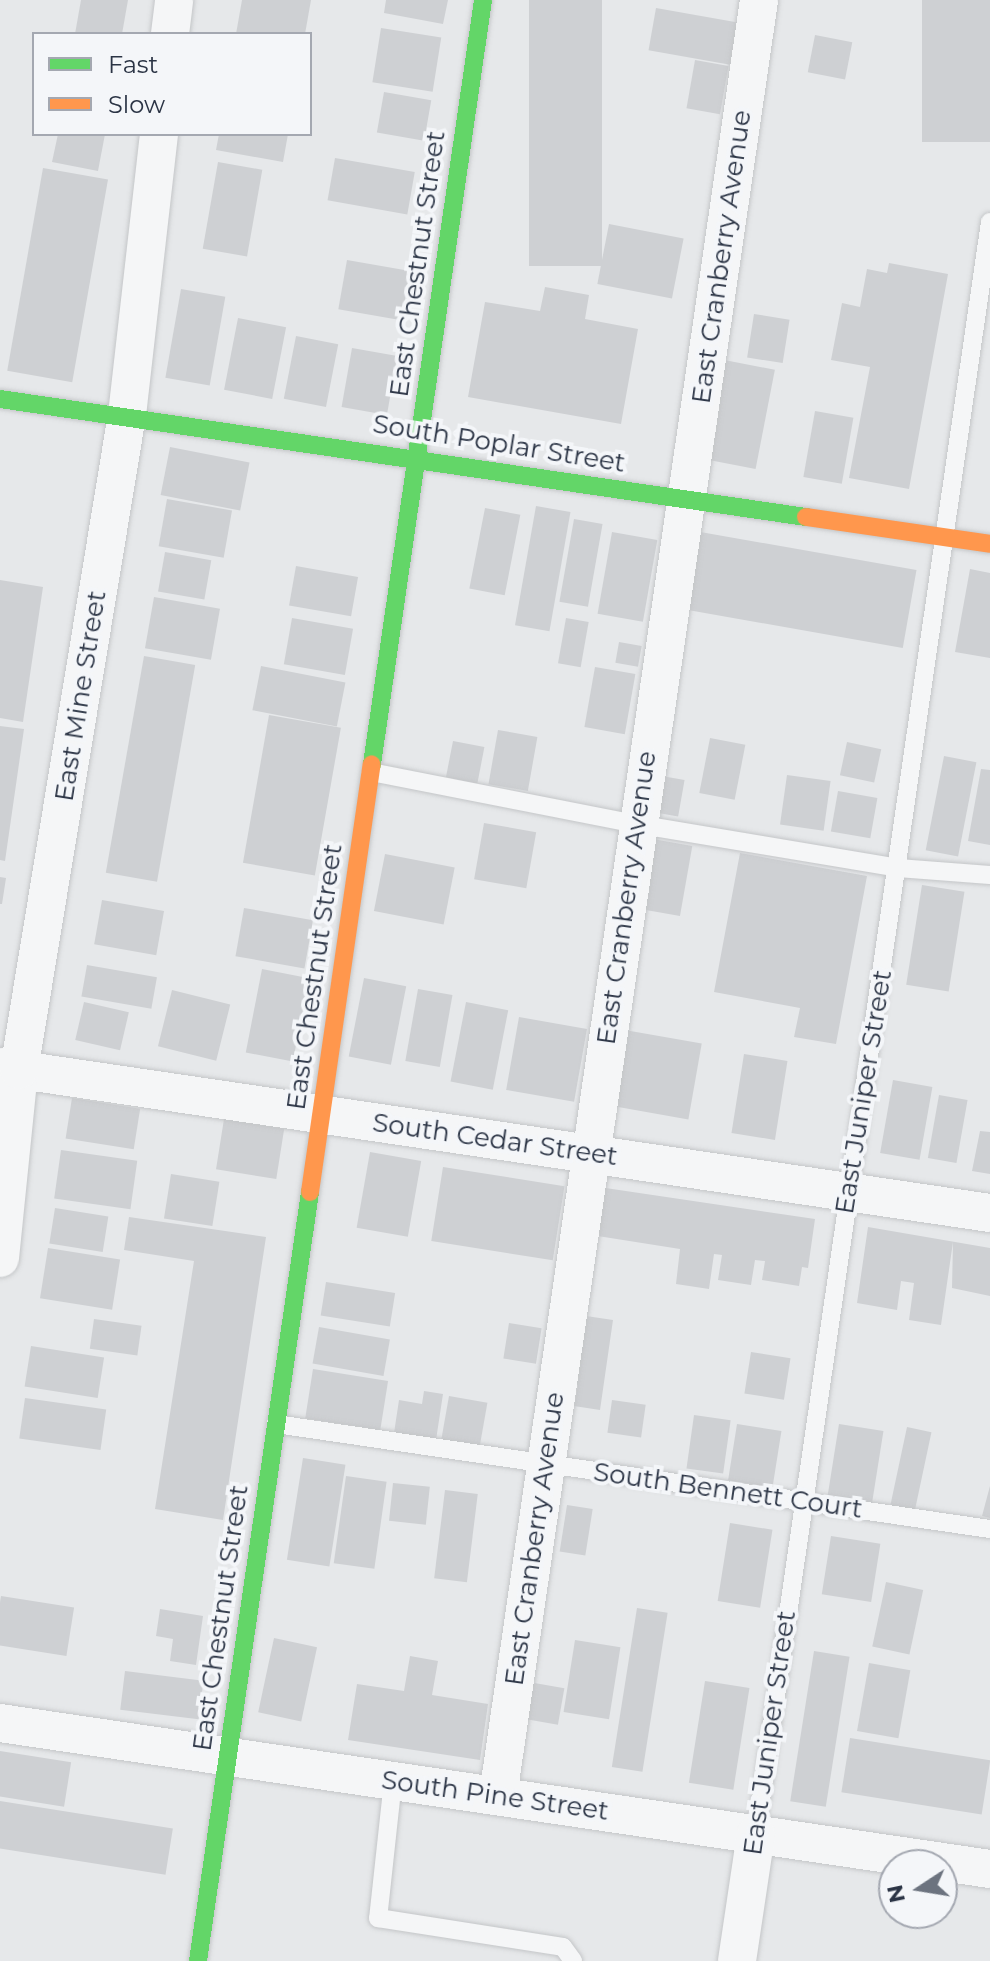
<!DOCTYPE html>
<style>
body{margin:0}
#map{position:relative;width:990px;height:1961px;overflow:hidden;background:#e6e8ea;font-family:Montserrat,sans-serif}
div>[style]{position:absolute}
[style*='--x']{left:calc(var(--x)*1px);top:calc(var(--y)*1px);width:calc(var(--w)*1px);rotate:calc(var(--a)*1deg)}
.building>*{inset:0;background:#ced0d3;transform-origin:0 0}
.roads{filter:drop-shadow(0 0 2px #c4c6c8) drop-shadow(0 0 2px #c4c6c8)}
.lane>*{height:18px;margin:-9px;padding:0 9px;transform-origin:9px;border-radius:9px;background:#f5f6f7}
.street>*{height:38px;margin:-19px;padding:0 19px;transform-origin:19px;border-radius:19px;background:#f5f6f7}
.fast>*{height:18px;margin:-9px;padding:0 9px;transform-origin:9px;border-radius:9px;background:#63d668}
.slow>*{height:18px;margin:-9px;padding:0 9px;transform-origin:9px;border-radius:9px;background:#ff974d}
span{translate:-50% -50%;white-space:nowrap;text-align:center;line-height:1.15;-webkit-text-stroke:8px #f4f6f9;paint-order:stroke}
.street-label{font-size:26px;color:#2b3445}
.legend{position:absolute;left:32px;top:32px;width:280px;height:104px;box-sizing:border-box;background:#f4f6f9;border:2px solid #a4a8b1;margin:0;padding:10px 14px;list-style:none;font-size:24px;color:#2b3445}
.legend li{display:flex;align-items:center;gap:16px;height:40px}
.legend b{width:40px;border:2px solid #a4a8b1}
.north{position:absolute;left:878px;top:1849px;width:80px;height:80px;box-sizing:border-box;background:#f4f6f9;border:2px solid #a4a8b1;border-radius:50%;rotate:258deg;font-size:22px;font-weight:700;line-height:32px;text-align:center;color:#2b3445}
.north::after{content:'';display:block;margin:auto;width:28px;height:36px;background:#6c737f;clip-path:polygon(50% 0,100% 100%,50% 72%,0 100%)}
</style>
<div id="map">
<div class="building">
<i style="clip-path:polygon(81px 0,128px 0,122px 34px,75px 34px)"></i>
<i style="clip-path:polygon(242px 0,311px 0,305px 34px,236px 34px)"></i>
<i style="clip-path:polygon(386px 0,448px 0,443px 24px,384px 13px)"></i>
<i style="left:529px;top:0;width:73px;height:266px"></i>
<i style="left:922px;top:0;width:68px;height:142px"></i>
<i style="left:656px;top:8px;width:83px;height:43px;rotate:10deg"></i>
<i style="left:381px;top:28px;width:61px;height:55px;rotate:9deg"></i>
<i style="left:815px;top:35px;width:38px;height:38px;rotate:11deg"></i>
<i style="left:695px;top:60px;width:34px;height:49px;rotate:10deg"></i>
<i style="left:384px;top:92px;width:48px;height:41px;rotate:10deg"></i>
<i style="clip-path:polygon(58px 134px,105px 134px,98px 171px,52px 162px)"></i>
<i style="clip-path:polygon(219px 134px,288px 134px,283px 162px,216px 150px)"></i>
<i style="left:335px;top:158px;width:81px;height:43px;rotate:10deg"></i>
<i style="left:218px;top:162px;width:45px;height:88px;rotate:10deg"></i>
<i style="left:43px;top:168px;width:66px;height:206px;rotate:10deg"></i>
<i style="left:609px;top:224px;width:76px;height:61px;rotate:11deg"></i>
<i style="left:347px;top:260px;width:64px;height:50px;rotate:10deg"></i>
<i style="clip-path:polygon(889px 263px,948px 274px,909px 489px,849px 478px,870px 367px,831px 360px,842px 303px,860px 307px,867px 269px,887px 273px)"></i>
<i style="clip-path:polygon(545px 287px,589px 295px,585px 319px,638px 329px,621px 424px,468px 397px,485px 302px,540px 311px)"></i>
<i style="left:181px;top:289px;width:45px;height:90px;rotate:10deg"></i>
<i style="left:754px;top:314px;width:36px;height:44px;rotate:9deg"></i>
<i style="left:238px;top:318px;width:49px;height:73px;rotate:11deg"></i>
<i style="left:296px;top:336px;width:43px;height:64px;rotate:11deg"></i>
<i style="left:352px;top:348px;width:46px;height:60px;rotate:10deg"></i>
<i style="left:714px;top:358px;width:62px;height:101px;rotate:11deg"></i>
<i style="left:815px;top:411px;width:39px;height:67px;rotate:10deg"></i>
<i style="left:170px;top:447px;width:81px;height:49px;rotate:11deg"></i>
<i style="left:167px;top:499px;width:66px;height:48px;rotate:10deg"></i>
<i style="left:536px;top:506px;width:35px;height:121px;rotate:10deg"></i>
<i style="left:485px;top:508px;width:36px;height:82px;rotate:11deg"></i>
<i style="left:574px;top:519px;width:29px;height:84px;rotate:10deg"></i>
<i style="left:689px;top:530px;width:231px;height:79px;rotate:10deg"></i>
<i style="left:612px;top:532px;width:46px;height:83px;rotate:10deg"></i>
<i style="left:165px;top:552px;width:47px;height:40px;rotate:10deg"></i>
<i style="left:296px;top:566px;width:63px;height:40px;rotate:10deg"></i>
<i style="clip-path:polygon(970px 569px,990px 573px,990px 658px,955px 652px)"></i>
<i style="clip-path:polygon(0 580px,43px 587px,23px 722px,0 718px)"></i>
<i style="left:154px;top:597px;width:67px;height:52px;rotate:10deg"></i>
<i style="left:292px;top:618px;width:62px;height:47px;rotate:10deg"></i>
<i style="left:566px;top:618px;width:23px;height:46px;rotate:10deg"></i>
<i style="left:619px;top:642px;width:23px;height:21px;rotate:10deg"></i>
<i style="left:144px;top:656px;width:52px;height:220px;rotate:10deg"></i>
<i style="left:261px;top:666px;width:86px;height:45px;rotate:11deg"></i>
<i style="left:595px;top:667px;width:41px;height:61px;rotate:10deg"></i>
<i style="left:269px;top:715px;width:73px;height:150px;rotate:10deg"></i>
<i style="clip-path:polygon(0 726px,24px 729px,5px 861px,0 860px)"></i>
<i style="left:498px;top:730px;width:40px;height:55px;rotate:10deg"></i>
<i style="left:710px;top:738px;width:36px;height:56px;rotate:11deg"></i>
<i style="left:453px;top:741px;width:32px;height:37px;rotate:11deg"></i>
<i style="left:847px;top:742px;width:35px;height:34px;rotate:12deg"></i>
<i style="left:944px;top:756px;width:33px;height:96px;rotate:11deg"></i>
<i style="clip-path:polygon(981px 769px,990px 770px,990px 845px,968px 841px)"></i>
<i style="left:656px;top:775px;width:29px;height:37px;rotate:10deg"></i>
<i style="left:787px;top:775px;width:44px;height:50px;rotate:8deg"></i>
<i style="left:838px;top:791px;width:40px;height:41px;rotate:10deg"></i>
<i style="left:484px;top:823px;width:53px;height:57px;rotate:10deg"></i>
<i style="left:647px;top:838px;width:46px;height:71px;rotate:10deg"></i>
<i style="clip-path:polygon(740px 853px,867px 876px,836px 1044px,794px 1037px,800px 1008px,714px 992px)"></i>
<i style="left:385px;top:854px;width:71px;height:58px;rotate:11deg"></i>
<i style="clip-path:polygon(0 877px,6px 878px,2px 904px,0 904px)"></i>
<i style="left:922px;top:885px;width:43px;height:101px;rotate:9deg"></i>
<i style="left:102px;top:900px;width:63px;height:45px;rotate:10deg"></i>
<i style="left:244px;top:908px;width:70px;height:49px;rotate:10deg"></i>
<i style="left:87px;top:965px;width:71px;height:32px;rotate:10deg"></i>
<i style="left:262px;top:969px;width:48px;height:85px;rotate:11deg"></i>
<i style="left:364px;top:978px;width:43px;height:80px;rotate:11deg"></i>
<i style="left:418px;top:989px;width:35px;height:73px;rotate:10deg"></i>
<i style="left:172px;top:990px;width:60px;height:58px;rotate:14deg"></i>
<i style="left:84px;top:1002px;width:46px;height:39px;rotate:13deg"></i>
<i style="left:466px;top:1002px;width:43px;height:81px;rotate:11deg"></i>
<i style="left:519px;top:1017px;width:69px;height:74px;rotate:10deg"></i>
<i style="left:619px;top:1029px;width:84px;height:77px;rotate:10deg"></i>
<i style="left:744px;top:1054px;width:44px;height:80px;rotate:9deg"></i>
<i style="left:893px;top:1080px;width:40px;height:74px;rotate:10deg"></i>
<i style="left:939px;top:1095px;width:29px;height:64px;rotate:10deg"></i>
<i style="left:72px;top:1098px;width:69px;height:41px;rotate:9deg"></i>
<i style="left:224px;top:1119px;width:61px;height:51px;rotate:9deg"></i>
<i style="clip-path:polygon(980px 1131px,990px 1132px,990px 1174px,972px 1171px)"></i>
<i style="left:61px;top:1150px;width:77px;height:49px;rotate:8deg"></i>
<i style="left:370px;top:1152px;width:52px;height:77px;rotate:10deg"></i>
<i style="left:443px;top:1167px;width:123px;height:75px;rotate:9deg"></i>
<i style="left:171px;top:1174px;width:49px;height:45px;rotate:9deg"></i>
<i style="clip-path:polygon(592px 1186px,815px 1219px,808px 1268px,802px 1267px,799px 1286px,762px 1280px,765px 1261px,755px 1260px,751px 1285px,718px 1280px,722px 1255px,714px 1254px,709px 1289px,676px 1284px,680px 1249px,585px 1234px)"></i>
<i style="left:55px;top:1208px;width:54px;height:36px;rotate:9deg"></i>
<i style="clip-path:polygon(129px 1217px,266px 1237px,223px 1520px,155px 1509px,194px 1261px,124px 1250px)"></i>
<i style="clip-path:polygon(868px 1227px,990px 1248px,990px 1296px,952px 1288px,953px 1242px,941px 1325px,909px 1320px,914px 1283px,901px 1281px,897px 1310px,857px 1303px)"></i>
<i style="left:48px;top:1248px;width:73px;height:51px;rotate:9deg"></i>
<i style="left:326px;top:1282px;width:70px;height:34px;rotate:9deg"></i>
<i style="clip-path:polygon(586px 1316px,613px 1320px,600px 1410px,574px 1406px,578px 1385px,563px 1382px,570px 1330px,585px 1332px)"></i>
<i style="left:94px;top:1319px;width:48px;height:30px;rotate:8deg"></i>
<i style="left:509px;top:1323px;width:33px;height:36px;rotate:9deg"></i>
<i style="left:319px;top:1327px;width:72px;height:37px;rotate:10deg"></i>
<i style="left:31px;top:1346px;width:74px;height:41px;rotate:9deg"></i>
<i style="left:751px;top:1352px;width:40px;height:42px;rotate:9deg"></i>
<i style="left:313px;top:1369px;width:76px;height:50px;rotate:9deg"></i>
<i style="clip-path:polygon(424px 1391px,443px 1394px,436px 1440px,394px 1433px,399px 1400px,422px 1404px)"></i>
<i style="left:449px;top:1396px;width:39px;height:45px;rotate:10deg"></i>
<i style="left:25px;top:1398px;width:82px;height:41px;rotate:8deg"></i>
<i style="left:612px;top:1400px;width:34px;height:33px;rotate:8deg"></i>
<i style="left:694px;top:1415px;width:37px;height:54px;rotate:8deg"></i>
<i style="left:737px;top:1424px;width:45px;height:57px;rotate:9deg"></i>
<i style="left:839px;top:1424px;width:45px;height:78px;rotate:9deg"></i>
<i style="left:907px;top:1427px;width:25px;height:81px;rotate:12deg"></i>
<i style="left:303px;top:1458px;width:43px;height:103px;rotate:9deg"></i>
<i style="left:346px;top:1476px;width:41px;height:88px;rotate:8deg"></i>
<i style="left:393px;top:1483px;width:37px;height:38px;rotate:6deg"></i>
<i style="clip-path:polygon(990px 1486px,990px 1518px,982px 1516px)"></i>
<i style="left:445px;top:1490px;width:33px;height:89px;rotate:7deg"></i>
<i style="left:567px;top:1505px;width:26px;height:47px;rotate:9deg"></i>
<i style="left:730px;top:1523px;width:43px;height:79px;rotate:9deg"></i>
<i style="left:831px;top:1536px;width:50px;height:59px;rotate:9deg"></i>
<i style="left:886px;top:1582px;width:38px;height:66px;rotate:12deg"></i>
<i style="left:1px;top:1596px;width:74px;height:49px;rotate:9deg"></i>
<i style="left:637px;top:1608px;width:31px;height:161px;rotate:9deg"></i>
<i style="clip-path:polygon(160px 1609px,203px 1616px,196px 1665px,170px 1661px,173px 1639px,156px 1636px)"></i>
<i style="left:274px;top:1638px;width:44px;height:76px;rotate:12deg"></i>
<i style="left:575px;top:1640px;width:46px;height:73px;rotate:9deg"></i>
<i style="left:814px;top:1651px;width:36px;height:152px;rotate:9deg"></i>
<i style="clip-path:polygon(410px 1656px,438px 1661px,432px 1695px,488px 1704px,480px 1760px,348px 1740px,357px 1684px,404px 1691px)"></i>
<i style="left:869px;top:1663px;width:42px;height:69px;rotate:10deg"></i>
<i style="left:125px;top:1671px;width:79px;height:39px;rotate:7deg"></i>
<i style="left:523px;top:1681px;width:42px;height:37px;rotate:10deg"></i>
<i style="left:705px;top:1681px;width:45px;height:103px;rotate:9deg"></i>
<i style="left:850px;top:1738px;width:142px;height:55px;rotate:9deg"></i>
<i style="left:0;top:1751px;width:72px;height:45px;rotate:9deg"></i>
<i style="left:0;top:1801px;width:175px;height:47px;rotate:9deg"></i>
</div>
<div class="roads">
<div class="lane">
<i style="--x:371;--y:772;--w:270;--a:11.1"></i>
<i style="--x:636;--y:824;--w:266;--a:9.5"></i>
<i style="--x:898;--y:868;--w:92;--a:4.4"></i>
<i style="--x:276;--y:1424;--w:722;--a:8.37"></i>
<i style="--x:393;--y:1781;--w:138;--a:96.2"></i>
<i style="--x:378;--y:1918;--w:187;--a:8.9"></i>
<i style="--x:563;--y:1947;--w:17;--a:54"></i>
<i style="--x:756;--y:1834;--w:1629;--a:-81.74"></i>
</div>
<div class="street">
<i style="--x:170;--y:34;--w:34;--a:-83"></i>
<i style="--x:0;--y:1067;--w:1001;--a:8.39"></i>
<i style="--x:0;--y:1258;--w:189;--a:-84.2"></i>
<i style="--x:19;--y:1070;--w:664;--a:-80.64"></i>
<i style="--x:127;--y:415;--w:283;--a:-83.5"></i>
<i style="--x:0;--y:1723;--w:1001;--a:8.39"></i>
<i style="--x:498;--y:1796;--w:1815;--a:-81.73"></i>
<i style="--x:737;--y:1961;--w:128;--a:-81.5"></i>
</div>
<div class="fast">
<i style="--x:0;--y:399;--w:815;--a:8.33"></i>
<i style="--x:372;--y:764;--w:772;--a:-81.73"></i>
<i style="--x:198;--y:1961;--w:777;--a:-81.71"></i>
</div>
<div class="slow">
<i style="--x:806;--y:517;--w:186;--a:8.3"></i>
<i style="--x:310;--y:1192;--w:432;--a:-81.8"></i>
</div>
</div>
<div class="street-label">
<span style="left:722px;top:257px;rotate:-82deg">East Cranberry Avenue</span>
<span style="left:418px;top:264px;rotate:-82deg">East Chestnut Street</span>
<span style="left:499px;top:444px;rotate:9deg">South Poplar Street</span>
<span style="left:81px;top:696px;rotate:-81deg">East Mine Street</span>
<span style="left:627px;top:898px;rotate:-82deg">East Cranberry Avenue</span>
<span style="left:315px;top:977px;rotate:-82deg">East Chestnut Street</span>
<span style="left:864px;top:1092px;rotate:-81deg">East Juniper Street</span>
<span style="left:495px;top:1140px;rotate:8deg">South Cedar Street</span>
<span style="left:728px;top:1491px;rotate:8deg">South Bennett Court</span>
<span style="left:535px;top:1539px;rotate:-82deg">East Cranberry Avenue</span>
<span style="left:221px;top:1618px;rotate:-82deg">East Chestnut Street</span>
<span style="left:770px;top:1733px;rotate:-82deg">East Juniper Street</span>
<span style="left:495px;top:1796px;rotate:8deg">South Pine Street</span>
</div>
<ul class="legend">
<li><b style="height:10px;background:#63d668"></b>Fast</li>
<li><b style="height:10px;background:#ff974d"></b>Slow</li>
</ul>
<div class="north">N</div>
</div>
